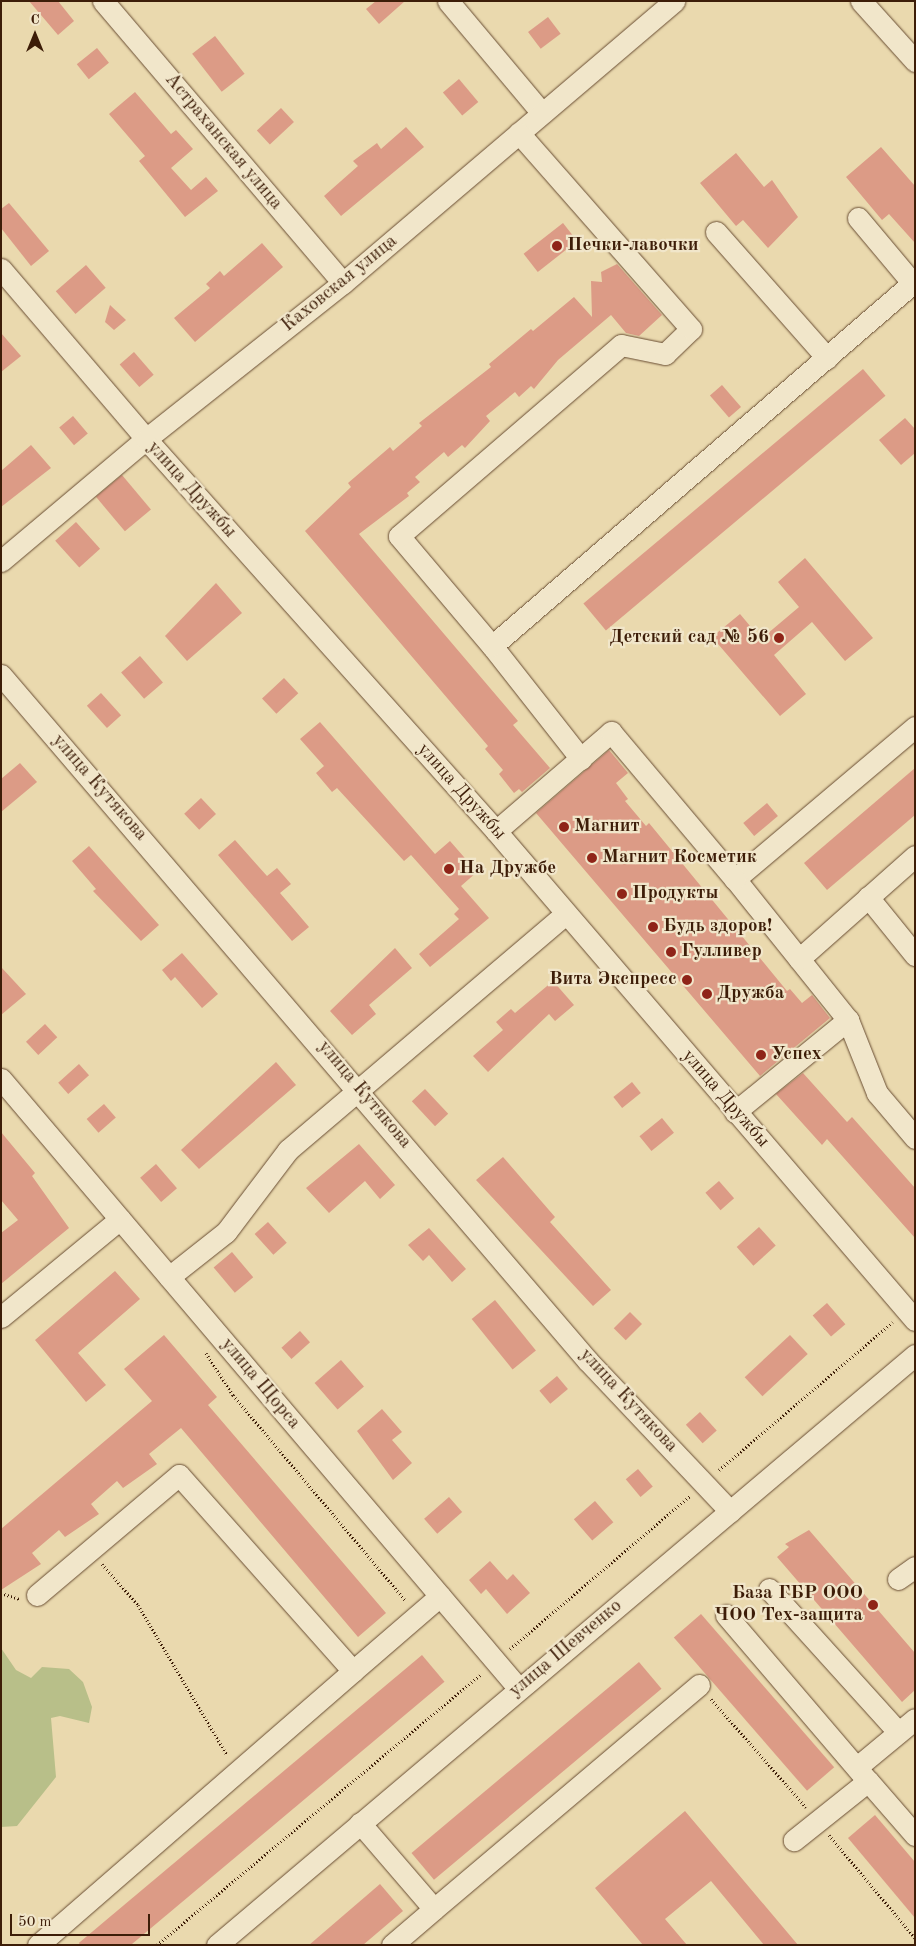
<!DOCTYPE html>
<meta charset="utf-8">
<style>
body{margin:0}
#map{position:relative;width:916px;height:1946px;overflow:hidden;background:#ead9ae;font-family:"Old Standard TT",serif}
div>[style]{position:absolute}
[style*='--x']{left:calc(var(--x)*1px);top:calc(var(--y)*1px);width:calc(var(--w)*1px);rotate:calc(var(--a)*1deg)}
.green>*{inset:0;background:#b8bf89}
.building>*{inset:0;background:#dc9b86;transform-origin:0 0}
.path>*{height:3px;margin-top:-1.5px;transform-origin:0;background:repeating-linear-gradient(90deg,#3d1d08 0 1px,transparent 0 3.5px)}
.roads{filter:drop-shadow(0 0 1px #684c32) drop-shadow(0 0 1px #684c32)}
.minor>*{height:21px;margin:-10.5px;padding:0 10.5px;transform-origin:10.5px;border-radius:10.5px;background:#f1e6ca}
.dots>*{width:14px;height:14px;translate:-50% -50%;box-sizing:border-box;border:2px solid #f1e6ca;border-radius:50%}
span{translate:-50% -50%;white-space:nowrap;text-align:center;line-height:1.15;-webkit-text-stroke:4.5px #f1e6ca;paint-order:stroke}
.street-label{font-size:19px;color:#3d1d08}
.poi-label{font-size:19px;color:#3d1d08;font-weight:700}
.left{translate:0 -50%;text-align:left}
.right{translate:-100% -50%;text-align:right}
.frame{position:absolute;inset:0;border:2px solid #3d1d08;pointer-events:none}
.north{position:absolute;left:10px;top:10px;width:50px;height:50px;-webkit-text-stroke:4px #f1e6ca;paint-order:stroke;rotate:0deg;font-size:14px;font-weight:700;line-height:20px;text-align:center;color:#3d1d08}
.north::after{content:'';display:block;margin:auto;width:18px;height:22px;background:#3d1d08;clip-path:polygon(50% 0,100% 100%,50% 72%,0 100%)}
.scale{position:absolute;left:10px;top:1914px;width:140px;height:22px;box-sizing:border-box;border:2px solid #3d1d08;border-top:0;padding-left:6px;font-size:15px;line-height:18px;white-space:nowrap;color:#3d1d08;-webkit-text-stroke:4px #f1e6ca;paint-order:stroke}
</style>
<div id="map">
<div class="green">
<i style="clip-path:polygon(1px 1648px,16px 1670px,31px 1678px,42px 1667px,69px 1669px,83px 1682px,92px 1707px,89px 1723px,60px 1716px,51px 1718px,56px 1777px,17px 1826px,1px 1827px)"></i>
</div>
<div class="building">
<i style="clip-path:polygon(29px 1px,58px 1px,74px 21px,58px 35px)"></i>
<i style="clip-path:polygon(376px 1px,405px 1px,379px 24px,366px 9px)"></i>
<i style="left:548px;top:17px;width:21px;height:25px;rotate:53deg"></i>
<i style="left:215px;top:36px;width:48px;height:29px;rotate:52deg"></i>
<i style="left:97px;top:48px;width:19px;height:26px;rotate:51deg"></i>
<i style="left:459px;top:79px;width:30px;height:21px;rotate:50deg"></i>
<i style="clip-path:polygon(135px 92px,171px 134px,176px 130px,193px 149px,171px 168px,191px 190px,206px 177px,218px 191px,185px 217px,139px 161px,145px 156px,109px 114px)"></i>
<i style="left:281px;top:108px;width:19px;height:33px;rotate:47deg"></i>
<i style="clip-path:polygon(406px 127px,424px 147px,341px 216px,324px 196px,358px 166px,353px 161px,377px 143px,381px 149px)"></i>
<i style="clip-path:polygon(881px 147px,915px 186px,915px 243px,889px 214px,882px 220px,846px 177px)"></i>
<i style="clip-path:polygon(736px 153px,764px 187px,772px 180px,798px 217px,768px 248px,743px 220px,736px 226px,700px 183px)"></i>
<i style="clip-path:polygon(9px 203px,49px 251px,31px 266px,1px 228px,1px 209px)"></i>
<i style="left:563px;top:223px;width:23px;height:50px;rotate:52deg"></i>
<i style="clip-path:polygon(262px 243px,283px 267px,195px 342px,174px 318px,210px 288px,206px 284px,220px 271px,224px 276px)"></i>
<i style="clip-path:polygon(617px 264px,662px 315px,639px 336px,626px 333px,611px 315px,558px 360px,534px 389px,531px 386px,519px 397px,515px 392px,486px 416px,490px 421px,465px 448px,462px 445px,448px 457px,444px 452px,415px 477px,420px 482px,407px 493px,409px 496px,359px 534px,518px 721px,513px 725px,550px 768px,522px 792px,519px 789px,514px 793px,499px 774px,503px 770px,485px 749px,488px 746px,305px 531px,351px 487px,348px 483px,390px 447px,393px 451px,408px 438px,422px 426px,419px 423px,491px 367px,489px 364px,531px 329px,533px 331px,574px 297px,592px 317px,591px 281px,602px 282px,601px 272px)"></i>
<i style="left:86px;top:265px;width:30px;height:40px;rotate:49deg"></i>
<i style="clip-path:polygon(110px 305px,126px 320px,114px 330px,105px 322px)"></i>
<i style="clip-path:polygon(1px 333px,21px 356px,1px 372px)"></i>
<i style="left:134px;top:352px;width:30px;height:19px;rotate:49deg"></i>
<i style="left:863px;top:369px;width:35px;height:365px;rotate:50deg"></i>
<i style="left:722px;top:385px;width:29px;height:16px;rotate:49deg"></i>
<i style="left:73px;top:416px;width:23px;height:18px;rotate:50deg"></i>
<i style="clip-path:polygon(905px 418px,915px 429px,915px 453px,901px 465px,879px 440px)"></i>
<i style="clip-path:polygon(31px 445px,51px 468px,1px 507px,1px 471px)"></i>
<i style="left:122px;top:475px;width:45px;height:34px;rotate:50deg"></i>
<i style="left:76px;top:522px;width:36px;height:28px;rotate:48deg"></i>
<i style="clip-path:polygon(805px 558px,873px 638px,845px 661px,812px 622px,774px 655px,806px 694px,780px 716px,712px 637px,740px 614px,761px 639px,799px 607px,778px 582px)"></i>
<i style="clip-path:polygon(216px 583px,242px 613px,187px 661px,165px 636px)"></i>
<i style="left:140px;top:656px;width:35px;height:25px;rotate:49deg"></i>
<i style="left:284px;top:678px;width:21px;height:30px;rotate:47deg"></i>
<i style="left:101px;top:693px;width:30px;height:19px;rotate:48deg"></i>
<i style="clip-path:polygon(320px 722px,435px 854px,450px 841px,477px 872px,461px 886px,489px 918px,430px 967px,419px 954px,459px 919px,454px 914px,459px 909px,411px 855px,404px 861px,337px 788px,332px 792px,316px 773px,324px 766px,300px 739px)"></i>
<i style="clip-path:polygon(609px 750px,628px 773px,616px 783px,628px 799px,625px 801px,646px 826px,649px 823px,787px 991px,790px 989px,802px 1003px,812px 995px,830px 1018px,760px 1076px,536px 813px)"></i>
<i style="clip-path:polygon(20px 763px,37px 782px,1px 812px,1px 779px)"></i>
<i style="clip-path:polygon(915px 768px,915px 815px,827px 890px,804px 863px)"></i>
<i style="left:201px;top:798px;width:22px;height:23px;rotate:47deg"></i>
<i style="left:767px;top:803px;width:17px;height:31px;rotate:50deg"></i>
<i style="clip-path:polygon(235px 840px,267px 876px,277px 868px,291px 884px,280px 893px,309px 927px,292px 941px,218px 855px)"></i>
<i style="clip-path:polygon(89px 846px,159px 925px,141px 941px,93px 891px,96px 889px,72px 861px)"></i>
<i style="clip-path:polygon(395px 948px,412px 968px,369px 1005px,376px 1014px,352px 1035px,330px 1011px)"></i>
<i style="clip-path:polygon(182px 953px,218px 994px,202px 1008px,175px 977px,171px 981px,162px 970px)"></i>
<i style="clip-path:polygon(1px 967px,26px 994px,1px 1015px)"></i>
<i style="clip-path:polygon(553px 981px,574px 1005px,555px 1021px,549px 1014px,488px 1072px,473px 1056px,503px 1030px,496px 1022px,511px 1009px,515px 1013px)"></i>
<i style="left:45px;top:1024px;width:18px;height:26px;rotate:47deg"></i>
<i style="clip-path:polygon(276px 1062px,296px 1085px,199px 1169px,181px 1150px)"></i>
<i style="left:79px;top:1064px;width:15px;height:28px;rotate:48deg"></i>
<i style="clip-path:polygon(803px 1073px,847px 1122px,852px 1117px,915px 1188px,915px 1238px,827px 1139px,822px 1145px,776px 1094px)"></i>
<i style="left:632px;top:1082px;width:14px;height:24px;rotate:51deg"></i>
<i style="left:425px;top:1089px;width:34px;height:18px;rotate:47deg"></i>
<i style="left:104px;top:1104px;width:18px;height:23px;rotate:49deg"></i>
<i style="left:662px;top:1118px;width:19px;height:29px;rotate:51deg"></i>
<i style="clip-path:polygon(1px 1132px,35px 1173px,32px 1176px,69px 1228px,1px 1284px,1px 1233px,18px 1220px,1px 1200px)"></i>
<i style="clip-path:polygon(359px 1144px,395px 1185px,380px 1199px,365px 1181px,329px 1213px,306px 1188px)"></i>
<i style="clip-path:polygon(503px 1157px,555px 1217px,550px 1222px,611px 1290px,593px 1306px,476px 1180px)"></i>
<i style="left:156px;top:1164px;width:32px;height:21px;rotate:49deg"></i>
<i style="left:719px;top:1181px;width:23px;height:18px;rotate:49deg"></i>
<i style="left:268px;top:1222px;width:28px;height:18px;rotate:48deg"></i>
<i style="left:759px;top:1227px;width:25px;height:30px;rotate:48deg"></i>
<i style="clip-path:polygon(429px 1228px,466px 1269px,452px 1282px,429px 1255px,423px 1261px,408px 1245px)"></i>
<i style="left:232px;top:1252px;width:33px;height:24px;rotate:50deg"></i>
<i style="clip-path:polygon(115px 1271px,140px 1299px,78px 1353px,106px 1385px,86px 1402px,35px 1340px)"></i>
<i style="left:495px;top:1300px;width:65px;height:30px;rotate:51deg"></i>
<i style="left:827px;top:1303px;width:28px;height:19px;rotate:49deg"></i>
<i style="left:630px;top:1312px;width:17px;height:23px;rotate:45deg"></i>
<i style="left:300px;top:1331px;width:15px;height:25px;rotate:48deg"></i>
<i style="clip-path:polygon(164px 1335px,217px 1397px,208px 1405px,386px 1613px,358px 1637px,181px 1428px,149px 1454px,157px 1464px,123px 1488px,117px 1481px,91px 1504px,99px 1514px,65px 1537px,59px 1530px,32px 1553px,41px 1564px,1px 1590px,1px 1529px,152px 1401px,124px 1369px)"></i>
<i style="left:790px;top:1335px;width:26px;height:62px;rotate:47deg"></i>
<i style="left:341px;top:1360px;width:35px;height:35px;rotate:49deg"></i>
<i style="left:557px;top:1376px;width:17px;height:23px;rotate:50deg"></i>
<i style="clip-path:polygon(382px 1409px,402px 1432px,392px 1440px,412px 1463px,393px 1480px,357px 1431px)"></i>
<i style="left:700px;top:1412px;width:25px;height:19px;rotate:48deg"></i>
<i style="left:638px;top:1469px;width:23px;height:16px;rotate:50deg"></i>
<i style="left:449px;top:1497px;width:20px;height:33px;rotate:49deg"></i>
<i style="left:595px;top:1501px;width:28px;height:28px;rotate:49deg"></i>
<i style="clip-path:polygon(809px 1530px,915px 1653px,915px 1690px,902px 1702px,777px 1557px,789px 1547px,785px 1544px)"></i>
<i style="clip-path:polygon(490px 1561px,507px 1580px,513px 1574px,530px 1593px,507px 1614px,486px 1589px,481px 1594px,469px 1580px)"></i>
<i style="left:701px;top:1614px;width:203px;height:36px;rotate:49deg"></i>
<i style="left:422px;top:1655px;width:35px;height:448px;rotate:50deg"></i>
<i style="left:639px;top:1662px;width:35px;height:297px;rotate:50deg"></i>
<i style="clip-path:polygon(685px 1811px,798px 1945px,764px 1945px,711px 1881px,665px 1919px,687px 1945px,643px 1945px,595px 1888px)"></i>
<i style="clip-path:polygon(875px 1815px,915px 1862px,915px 1918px,848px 1838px)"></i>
<i style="clip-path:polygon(380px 1884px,403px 1911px,363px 1945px,309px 1945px)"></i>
</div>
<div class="path">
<i style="--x:206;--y:1353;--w:50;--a:57.3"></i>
<i style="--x:233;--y:1395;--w:269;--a:50"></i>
<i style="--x:719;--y:1470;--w:228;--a:-40.4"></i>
<i style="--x:102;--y:1564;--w:55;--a:48.7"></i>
<i style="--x:138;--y:1605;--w:174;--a:59.3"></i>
<i style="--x:1;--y:1593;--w:19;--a:18"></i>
<i style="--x:510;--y:1649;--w:236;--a:-40.4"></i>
<i style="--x:711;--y:1699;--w:144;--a:48.7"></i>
<i style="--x:829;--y:1835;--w:134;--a:50.1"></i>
<i style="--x:157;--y:1945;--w:422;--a:-39.9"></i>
</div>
<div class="roads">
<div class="minor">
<i style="--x:103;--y:1;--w:370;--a:49.6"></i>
<i style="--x:448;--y:1;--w:146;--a:50"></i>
<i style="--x:861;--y:1;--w:81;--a:48"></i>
<i style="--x:858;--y:218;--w:89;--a:50"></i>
<i style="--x:716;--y:232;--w:168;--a:48.6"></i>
<i style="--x:1;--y:269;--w:223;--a:49.5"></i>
<i style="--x:146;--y:439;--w:526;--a:48.24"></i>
<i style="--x:496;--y:831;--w:644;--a:49.41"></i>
<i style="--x:1;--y:561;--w:189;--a:-40.1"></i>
<i style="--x:146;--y:439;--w:251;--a:-38.4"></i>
<i style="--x:343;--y:283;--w:435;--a:-40.4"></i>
<i style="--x:492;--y:646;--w:144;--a:-130.2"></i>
<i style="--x:399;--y:536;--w:293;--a:-40.7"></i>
<i style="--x:621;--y:345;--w:45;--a:11.6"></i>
<i style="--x:665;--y:354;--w:36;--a:-44"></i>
<i style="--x:691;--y:329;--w:261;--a:-131.3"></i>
<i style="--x:1;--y:675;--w:903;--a:49.45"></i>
<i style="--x:588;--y:1361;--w:207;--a:46.6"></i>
<i style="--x:915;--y:727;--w:236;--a:139.8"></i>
<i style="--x:735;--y:879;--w:181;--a:51.3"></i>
<i style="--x:848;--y:1020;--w:79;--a:68.3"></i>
<i style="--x:877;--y:1093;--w:59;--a:49.8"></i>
<i style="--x:581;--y:759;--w:144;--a:-128.2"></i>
<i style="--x:492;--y:646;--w:559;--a:-40.79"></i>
<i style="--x:496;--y:831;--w:152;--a:-40.7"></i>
<i style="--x:611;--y:732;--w:192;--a:49.9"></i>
<i style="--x:868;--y:897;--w:75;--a:51"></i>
<i style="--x:799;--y:959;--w:155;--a:-41.6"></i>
<i style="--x:1;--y:1079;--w:800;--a:49.66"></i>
<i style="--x:735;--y:1112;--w:146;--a:-39.2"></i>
<i style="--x:169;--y:1277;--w:73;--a:-38.3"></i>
<i style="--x:226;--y:1232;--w:103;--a:-52.9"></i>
<i style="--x:288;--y:1150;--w:365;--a:-40.4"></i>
<i style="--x:1;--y:1317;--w:154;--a:-39.5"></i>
<i style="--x:898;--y:1579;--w:21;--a:-35"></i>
<i style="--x:769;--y:1589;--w:193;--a:47.9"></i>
<i style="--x:37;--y:1595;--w:186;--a:-40.2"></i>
<i style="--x:179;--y:1475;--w:262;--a:48.4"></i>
<i style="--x:353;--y:1671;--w:115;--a:-40.8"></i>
<i style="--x:726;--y:1615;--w:218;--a:49.5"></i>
<i style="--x:868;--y:1781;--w:95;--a:141.4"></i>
<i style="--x:857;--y:1767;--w:75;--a:-39.6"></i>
<i style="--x:868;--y:1781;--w:72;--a:49"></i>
<i style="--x:360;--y:1823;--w:113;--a:49.3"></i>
<i style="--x:434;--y:1909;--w:347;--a:-40.2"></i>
<i style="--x:38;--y:1945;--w:417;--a:-41"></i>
<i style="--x:217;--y:1945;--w:914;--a:-40.21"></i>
<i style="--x:392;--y:1945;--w:55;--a:-40.6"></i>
</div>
</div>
<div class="dots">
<i style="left:557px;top:246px;background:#8f2418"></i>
<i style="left:779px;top:638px;background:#8f2418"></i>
<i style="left:564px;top:827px;background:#8f2418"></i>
<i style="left:592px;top:858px;background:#8f2418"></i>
<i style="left:449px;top:869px;background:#8f2418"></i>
<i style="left:622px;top:894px;background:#8f2418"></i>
<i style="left:653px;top:927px;background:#8f2418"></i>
<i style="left:671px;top:952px;background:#8f2418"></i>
<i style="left:687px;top:980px;background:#8f2418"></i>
<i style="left:707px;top:994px;background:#8f2418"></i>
<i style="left:761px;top:1055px;background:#8f2418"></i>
<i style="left:873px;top:1605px;background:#8f2418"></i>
</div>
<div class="street-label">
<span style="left:223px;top:142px;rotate:50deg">Астраханская улица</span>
<span style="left:340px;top:284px;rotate:-39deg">Каховская улица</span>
<span style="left:191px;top:490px;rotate:48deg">улица Дружбы</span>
<span style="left:99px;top:788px;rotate:49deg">улица Кутякова</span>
<span style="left:461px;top:792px;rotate:48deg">улица Дружбы</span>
<span style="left:364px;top:1095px;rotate:50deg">улица Кутякова</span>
<span style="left:725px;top:1099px;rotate:49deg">улица Дружбы</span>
<span style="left:260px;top:1384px;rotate:50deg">улица Щорса</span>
<span style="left:628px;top:1401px;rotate:47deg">улица Кутякова</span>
<span style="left:566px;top:1649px;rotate:-40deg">улица Шевченко</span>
</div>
<div class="poi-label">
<span class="left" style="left:567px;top:246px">Печки-лавочки</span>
<span class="right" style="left:769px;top:638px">Детский сад № 56</span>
<span class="left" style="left:574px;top:827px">Магнит</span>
<span class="left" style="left:602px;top:858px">Магнит Косметик</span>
<span class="left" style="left:459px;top:869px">На Дружбе</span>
<span class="left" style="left:632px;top:894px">Продукты</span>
<span class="left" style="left:663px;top:927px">Будь здоров!</span>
<span class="left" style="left:681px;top:952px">Гулливер</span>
<span class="right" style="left:677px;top:980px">Вита Экспресс</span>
<span class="left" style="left:717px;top:994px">Дружба</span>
<span class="left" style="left:771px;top:1055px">Успех</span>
<span class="right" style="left:863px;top:1605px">База ГБР ООО<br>ЧОО Тех-защита</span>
</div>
<div class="frame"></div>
<div class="north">С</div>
<div class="scale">50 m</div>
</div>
